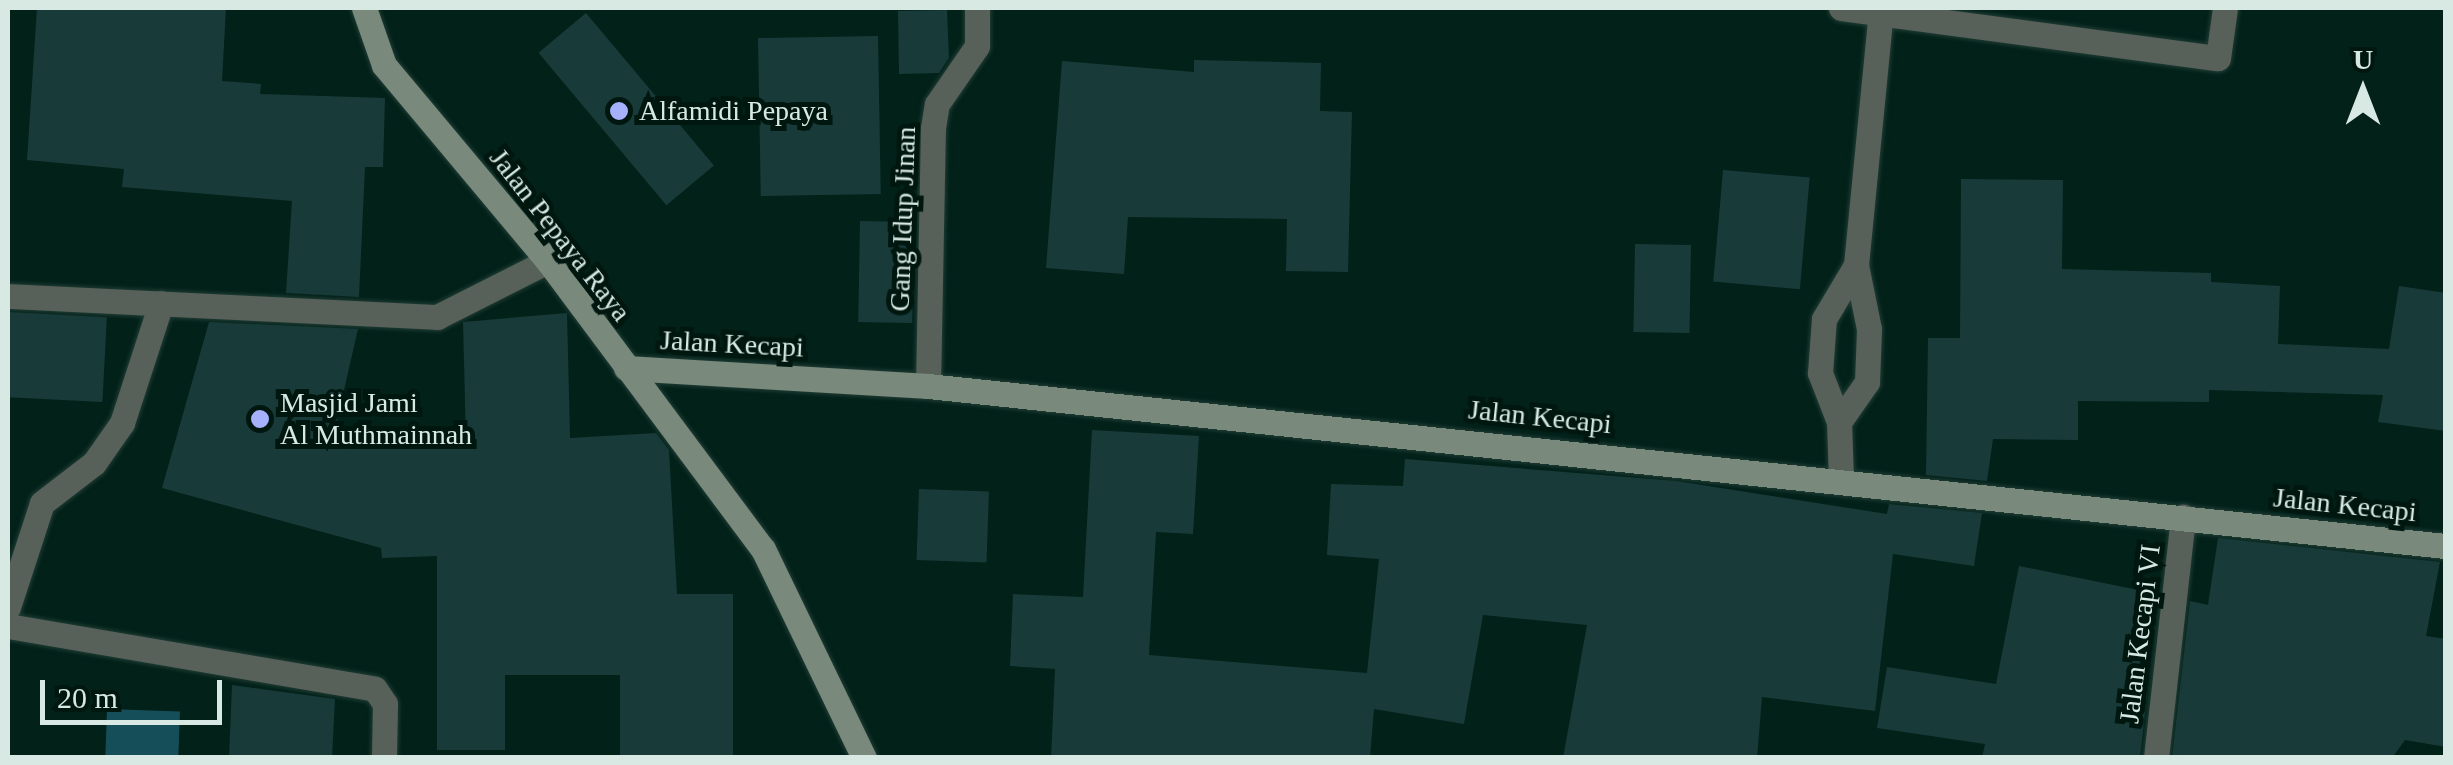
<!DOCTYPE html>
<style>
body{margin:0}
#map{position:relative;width:2453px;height:765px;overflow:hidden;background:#022119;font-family:"Times New Roman",serif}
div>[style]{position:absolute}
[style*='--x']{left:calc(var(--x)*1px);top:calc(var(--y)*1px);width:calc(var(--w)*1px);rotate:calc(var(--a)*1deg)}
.water>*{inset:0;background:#154e59;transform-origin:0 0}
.building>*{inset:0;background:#183b3a;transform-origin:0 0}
.roads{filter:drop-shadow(0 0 2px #203d35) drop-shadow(0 0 2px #203d35)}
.street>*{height:25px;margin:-12.5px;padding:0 12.5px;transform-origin:12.5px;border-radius:12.5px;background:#576159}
.secondary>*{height:25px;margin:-12.5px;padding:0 12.5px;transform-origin:12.5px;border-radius:12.5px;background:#79897c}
.dots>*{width:28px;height:28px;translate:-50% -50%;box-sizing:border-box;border:5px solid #001710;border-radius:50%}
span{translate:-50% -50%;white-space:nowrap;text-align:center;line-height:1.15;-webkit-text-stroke:10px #001710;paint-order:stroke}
.poi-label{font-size:28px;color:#d8e9e3}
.left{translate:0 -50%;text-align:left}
.street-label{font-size:28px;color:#d8e9e3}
.frame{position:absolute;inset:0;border:10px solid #d8e9e3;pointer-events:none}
.north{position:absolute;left:2313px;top:40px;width:100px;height:100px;-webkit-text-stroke:8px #001710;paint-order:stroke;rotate:0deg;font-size:28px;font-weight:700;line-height:40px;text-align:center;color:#d8e9e3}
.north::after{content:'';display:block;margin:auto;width:35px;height:45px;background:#d8e9e3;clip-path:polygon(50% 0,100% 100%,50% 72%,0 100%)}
.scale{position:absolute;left:40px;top:680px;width:182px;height:45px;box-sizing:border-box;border:5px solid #d8e9e3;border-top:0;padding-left:12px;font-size:30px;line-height:35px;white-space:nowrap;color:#d8e9e3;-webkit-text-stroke:8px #001710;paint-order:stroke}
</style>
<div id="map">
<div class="water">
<i style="left:107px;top:709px;width:73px;height:48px;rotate:2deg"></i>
</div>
<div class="building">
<i style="clip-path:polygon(37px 8px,226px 8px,222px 81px,261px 84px,260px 94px,385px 98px,383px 167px,365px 167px,359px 297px,286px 293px,292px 201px,122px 187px,124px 169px,27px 160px)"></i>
<i style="clip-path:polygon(947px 10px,949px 58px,939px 73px,899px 74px,898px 11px)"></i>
<i style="left:586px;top:13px;width:199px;height:62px;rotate:50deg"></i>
<i style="left:878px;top:36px;width:158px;height:120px;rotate:89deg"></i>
<i style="clip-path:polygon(1194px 60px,1321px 63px,1320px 111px,1352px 112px,1348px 272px,1286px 271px,1287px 219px,1128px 217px,1124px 274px,1046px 268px,1062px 61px,1194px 72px)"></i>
<i style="left:1723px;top:170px;width:87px;height:112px;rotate:5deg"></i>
<i style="clip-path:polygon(1961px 179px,2063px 180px,2062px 269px,2211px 273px,2211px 282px,2280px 286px,2278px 344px,2389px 349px,2399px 286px,2446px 293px,2446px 431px,2378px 422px,2383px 395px,2209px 390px,2209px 402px,2078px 401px,2078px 440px,1993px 439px,1987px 481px,1926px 475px,1928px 338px,1960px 338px)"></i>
<i style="left:914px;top:222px;width:101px;height:54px;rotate:91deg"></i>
<i style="left:1635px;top:244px;width:56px;height:88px;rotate:1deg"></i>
<i style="left:8px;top:312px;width:99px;height:85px;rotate:3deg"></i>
<i style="clip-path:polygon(567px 313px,570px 438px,656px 433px,669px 450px,677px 594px,733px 594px,733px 758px,620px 758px,620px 675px,505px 675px,505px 750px,437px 750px,437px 556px,382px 558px,381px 548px,162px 488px,209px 322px,358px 329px,332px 442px,466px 440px,463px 322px)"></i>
<i style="clip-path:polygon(1092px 430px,1199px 436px,1193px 534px,1156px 532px,1149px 655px,1367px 673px,1379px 559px,1327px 555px,1331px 484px,1403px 486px,1405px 459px,1676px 481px,1887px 514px,1889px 504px,1982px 513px,1974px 566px,1893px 554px,1875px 711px,1762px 697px,1757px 758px,1563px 758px,1587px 625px,1483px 615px,1464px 724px,1374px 709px,1370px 758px,1051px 758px,1055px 669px,1010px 666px,1013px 594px,1083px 597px)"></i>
<i style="left:919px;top:489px;width:70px;height:71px;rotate:2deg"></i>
<i style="clip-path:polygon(2218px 538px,2440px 562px,2426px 636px,2446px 639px,2446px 747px,2405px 740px,2392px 758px,2172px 758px,2190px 601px,2208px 605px)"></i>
<i style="clip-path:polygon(2019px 566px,2158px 594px,2140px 758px,1982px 758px,1985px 744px,1877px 728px,1887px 667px,1996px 684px)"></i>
<i style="clip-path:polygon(232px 685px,335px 699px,332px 758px,229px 758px)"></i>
</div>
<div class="roads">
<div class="street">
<i style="--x:1841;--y:8;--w:380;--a:7.6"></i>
<i style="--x:2218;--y:58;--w:50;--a:-82"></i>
<i style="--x:8;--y:296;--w:430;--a:2.8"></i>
<i style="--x:437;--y:317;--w:124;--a:-26.8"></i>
<i style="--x:928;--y:386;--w:258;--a:-88.9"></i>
<i style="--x:933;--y:128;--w:24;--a:-81"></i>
<i style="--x:937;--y:104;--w:70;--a:-55.4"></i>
<i style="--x:977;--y:46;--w:38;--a:-90"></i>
<i style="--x:1839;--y:422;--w:49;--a:-55"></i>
<i style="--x:1867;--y:382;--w:53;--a:-87.8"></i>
<i style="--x:1869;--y:329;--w:65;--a:-101.5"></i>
<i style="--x:1856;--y:265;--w:258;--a:-84.4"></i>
<i style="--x:1841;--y:479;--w:57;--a:-92"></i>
<i style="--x:1839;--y:422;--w:53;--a:-111.2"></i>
<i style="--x:1820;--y:373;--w:54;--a:-85.8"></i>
<i style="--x:1824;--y:319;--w:63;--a:-59.3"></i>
<i style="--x:8;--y:607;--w:109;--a:-71.9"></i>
<i style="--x:42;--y:503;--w:66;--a:-37.6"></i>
<i style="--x:94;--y:463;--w:49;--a:-55"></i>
<i style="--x:122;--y:423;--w:126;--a:-72"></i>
<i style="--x:8;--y:626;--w:372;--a:9.7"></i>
<i style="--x:375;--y:689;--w:18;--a:56"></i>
<i style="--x:385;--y:704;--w:54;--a:91.1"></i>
<i style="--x:2156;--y:758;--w:243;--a:-83.6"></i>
</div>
<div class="secondary">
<i style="--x:364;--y:8;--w:60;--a:70.7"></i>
<i style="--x:384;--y:65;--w:256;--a:50.1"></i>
<i style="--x:548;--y:261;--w:359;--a:53.3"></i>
<i style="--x:763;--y:549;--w:232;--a:64.2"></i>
<i style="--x:626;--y:368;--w:303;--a:3.4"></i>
<i style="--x:928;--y:386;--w:1526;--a:6.02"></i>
</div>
</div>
<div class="dots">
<i style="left:619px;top:111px;background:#a6b1fc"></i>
<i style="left:260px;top:419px;background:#a6b1fc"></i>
</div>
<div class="poi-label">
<span class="left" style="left:639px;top:111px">Alfamidi Pepaya</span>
<span class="left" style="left:280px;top:419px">Masjid Jami<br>Al Muthmainnah</span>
</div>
<div class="street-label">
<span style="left:903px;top:219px;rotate:-88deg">Gang Idup Jinan</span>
<span style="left:560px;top:235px;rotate:52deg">Jalan Pepaya Raya</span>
<span style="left:732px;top:344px;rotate:3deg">Jalan Kecapi</span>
<span style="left:1540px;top:417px;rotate:6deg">Jalan Kecapi</span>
<span style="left:2345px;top:505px;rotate:6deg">Jalan Kecapi</span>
<span style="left:2140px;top:634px;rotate:-83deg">Jalan Kecapi VI</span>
</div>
<div class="frame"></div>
<div class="north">U</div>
<div class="scale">20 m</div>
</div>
